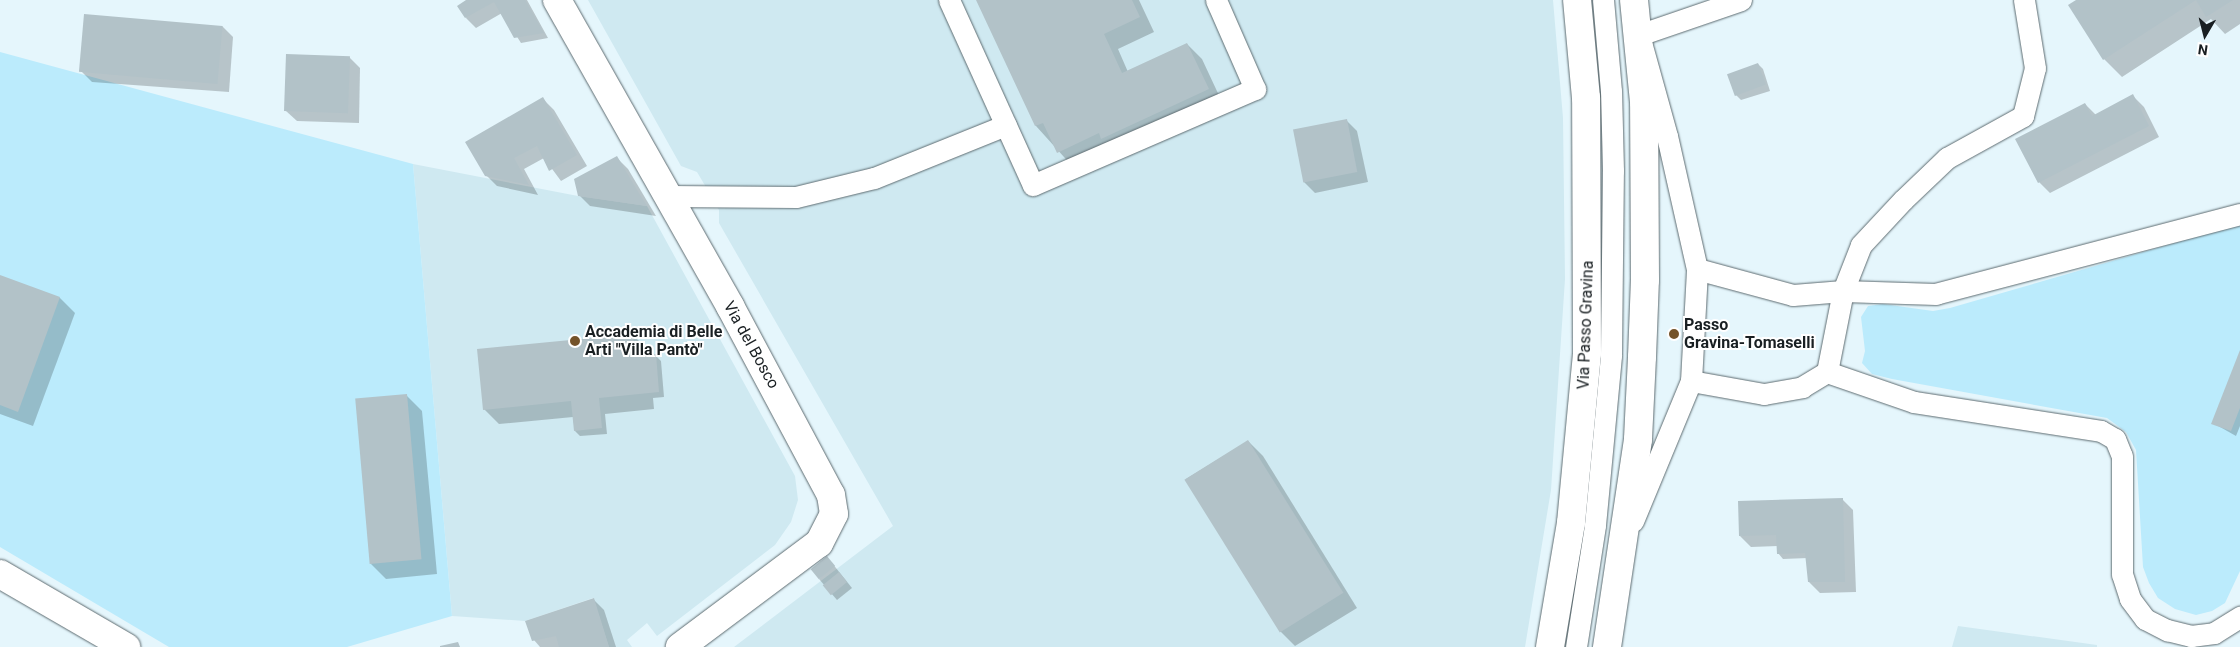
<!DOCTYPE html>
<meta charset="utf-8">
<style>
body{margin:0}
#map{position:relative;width:2240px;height:647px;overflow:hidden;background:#e5f6fc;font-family:Roboto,sans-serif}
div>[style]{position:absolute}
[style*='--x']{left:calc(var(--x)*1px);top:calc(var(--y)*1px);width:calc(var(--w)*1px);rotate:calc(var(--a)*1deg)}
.built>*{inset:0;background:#cfe9f1}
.green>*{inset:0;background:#bbebfc}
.shadow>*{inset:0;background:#0003}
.building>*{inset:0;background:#b2c2c8;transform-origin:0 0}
.roads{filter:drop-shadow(0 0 1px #5d6b70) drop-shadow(0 0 1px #5d6b70)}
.lane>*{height:21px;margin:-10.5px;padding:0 10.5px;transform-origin:10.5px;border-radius:10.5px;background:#fff}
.street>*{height:28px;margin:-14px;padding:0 14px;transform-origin:14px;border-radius:14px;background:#fff}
.secondary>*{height:28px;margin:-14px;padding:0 14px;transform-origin:14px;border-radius:14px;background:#fff}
.primary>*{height:28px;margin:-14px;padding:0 14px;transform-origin:14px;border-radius:14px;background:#fff}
.dots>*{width:14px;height:14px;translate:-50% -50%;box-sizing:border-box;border:2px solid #fff;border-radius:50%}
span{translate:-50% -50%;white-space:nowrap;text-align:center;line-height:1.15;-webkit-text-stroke:4px #fff;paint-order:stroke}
.street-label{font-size:16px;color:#191f22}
.poi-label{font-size:16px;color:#191f22;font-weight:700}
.left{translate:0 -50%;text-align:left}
.north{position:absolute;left:2180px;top:10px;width:50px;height:50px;-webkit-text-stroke:4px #fff;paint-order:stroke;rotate:188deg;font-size:14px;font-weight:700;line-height:20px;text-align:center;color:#191f22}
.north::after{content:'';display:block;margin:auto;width:18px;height:22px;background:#191f22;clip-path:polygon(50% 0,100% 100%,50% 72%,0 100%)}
</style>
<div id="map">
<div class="built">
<i style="clip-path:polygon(588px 0,1553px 0,1563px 118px,1565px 279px,1551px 490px,1525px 647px,734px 647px,893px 526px,719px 223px,719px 210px,710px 194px,697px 172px,681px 166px)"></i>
<i style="clip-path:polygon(413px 164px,578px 196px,647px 206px,795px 476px,798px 500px,791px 522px,775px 545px,657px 636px,647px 623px,627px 640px,632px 647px,609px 647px,593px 598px,525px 621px,452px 616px)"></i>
<i style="clip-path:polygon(1958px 626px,2097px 645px,2097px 647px,1952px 647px)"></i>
</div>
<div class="green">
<i style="clip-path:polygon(0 52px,413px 164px,452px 616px,347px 647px,169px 647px,0 547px)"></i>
<i style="clip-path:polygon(2240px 224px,2240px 571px,2225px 603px,2212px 611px,2196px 615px,2175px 609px,2158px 598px,2149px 583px,2143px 567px,2136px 450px,2126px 432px,2107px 418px,1892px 379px,1872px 374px,1862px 363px,1865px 351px,1861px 317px,1868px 306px,1883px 304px,1933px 311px,1950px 308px)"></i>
</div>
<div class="shadow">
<i style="clip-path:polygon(469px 0,527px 0,548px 38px,521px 43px,502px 13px,476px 28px,466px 18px)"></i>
<i style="clip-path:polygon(977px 0,1139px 0,1154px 32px,1118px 49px,1128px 72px,1187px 44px,1202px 59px,1223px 104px,1073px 167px,1036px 126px)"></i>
<i style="clip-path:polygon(2078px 0,2240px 0,2240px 24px,2225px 34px,2211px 19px,2122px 77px,2104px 59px)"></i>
<i style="clip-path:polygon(222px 26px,233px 37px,229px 92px,92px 82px,81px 71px)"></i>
<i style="clip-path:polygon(349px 57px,360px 68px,359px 123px,297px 121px,286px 111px)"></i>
<i style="clip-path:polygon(1758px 64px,1763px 69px,1770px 91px,1741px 100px,1736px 95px)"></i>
<i style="clip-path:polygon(2133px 96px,2144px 107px,2159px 137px,2050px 193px,2039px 182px,2085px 104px,2096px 115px)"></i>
<i style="clip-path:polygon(543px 99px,554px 110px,587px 166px,561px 181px,544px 158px,524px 169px,538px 195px,497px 186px,486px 175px)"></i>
<i style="clip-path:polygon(1346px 120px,1357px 131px,1368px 182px,1315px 193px,1304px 182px)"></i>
<i style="clip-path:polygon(617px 158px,628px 169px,656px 216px,590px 206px,579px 195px)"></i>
<i style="clip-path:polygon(0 277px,60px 298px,75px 313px,33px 426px,0 414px)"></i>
<i style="clip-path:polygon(633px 335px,648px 350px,648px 356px,655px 355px,661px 361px,664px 397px,653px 398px,654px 409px,605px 414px,607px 434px,580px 436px,575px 431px,573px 417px,499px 424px,484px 409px)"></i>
<i style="clip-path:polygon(2240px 353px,2240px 426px,2236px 436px,2213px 423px)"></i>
<i style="clip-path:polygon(407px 396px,422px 411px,437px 574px,386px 579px,371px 564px)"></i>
<i style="clip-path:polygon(1248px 441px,1263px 456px,1357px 608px,1295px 646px,1280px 631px,1186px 479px)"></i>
<i style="clip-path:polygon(1842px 499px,1853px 510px,1856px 592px,1820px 593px,1809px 582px,1808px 558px,1783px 559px,1778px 553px,1778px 546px,1751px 547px,1740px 536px)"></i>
<i style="clip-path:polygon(832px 563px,852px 588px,837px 600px,819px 579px)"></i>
<i style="clip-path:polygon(593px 599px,604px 610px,616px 647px,540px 647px,534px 640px)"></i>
</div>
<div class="building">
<i style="clip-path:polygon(466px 0,525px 0,544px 33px,514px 38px,494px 2px,465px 18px,457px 6px)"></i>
<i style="clip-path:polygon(976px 0,1132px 0,1140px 17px,1104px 34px,1122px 73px,1187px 43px,1209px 89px,1101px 139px,1099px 133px,1057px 153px,1043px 123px,1035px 126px)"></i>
<i style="clip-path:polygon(2076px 0,2196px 0,2103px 60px,2068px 5px)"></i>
<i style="clip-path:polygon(2196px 0,2233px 0,2206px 17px)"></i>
<i style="left:84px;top:14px;width:139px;height:58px;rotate:5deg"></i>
<i style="left:286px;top:54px;width:64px;height:57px;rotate:2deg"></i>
<i style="left:1758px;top:63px;width:23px;height:33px;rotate:70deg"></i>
<i style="clip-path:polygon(2133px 94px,2149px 126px,2038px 183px,2015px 139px,2085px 103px,2092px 116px)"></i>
<i style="clip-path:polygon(543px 97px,577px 155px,549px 171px,537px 146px,514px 158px,529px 185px,485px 176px,465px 142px)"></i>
<i style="left:1347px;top:119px;width:54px;height:55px;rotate:79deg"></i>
<i style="clip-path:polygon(617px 156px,637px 190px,647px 206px,578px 196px,574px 179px)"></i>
<i style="clip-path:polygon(0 275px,60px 297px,18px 412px,0 405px)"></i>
<i style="clip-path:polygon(633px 334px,635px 356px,656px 354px,659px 392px,599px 398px,602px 428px,574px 431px,571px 401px,483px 410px,477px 349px)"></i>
<i style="clip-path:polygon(2240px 350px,2240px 408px,2231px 431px,2211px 424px)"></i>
<i style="left:407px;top:394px;width:166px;height:52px;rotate:85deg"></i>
<i style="left:1248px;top:440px;width:180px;height:75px;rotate:58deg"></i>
<i style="clip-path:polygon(1843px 498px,1845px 582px,1808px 582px,1805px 553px,1777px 554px,1776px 535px,1739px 536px,1738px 501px)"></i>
<i style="left:827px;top:556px;width:13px;height:21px;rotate:51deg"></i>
<i style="left:839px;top:572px;width:13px;height:21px;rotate:51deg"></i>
<i style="clip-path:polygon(594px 598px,609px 647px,559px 647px,556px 636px,532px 641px,525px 621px)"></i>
<i style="clip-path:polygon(458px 642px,460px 647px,440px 647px,440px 646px)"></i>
</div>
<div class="roads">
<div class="lane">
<i style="--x:949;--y:0;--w:203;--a:65.6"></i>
<i style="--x:1033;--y:185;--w:242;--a:-23.4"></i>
<i style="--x:1255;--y:89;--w:97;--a:-113.7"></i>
<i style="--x:1741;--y:0;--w:108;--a:161.1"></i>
<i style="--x:1639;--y:35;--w:105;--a:74.5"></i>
<i style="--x:1667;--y:136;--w:136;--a:77.3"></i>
<i style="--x:1697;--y:269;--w:99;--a:15.2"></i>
<i style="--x:1793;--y:295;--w:50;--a:-4.6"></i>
<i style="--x:1843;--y:291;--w:49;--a:-68.6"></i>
<i style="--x:1861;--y:245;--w:62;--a:-47"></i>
<i style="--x:1903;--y:200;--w:61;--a:-43.7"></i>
<i style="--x:1947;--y:158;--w:87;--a:-28.9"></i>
<i style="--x:2023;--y:116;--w:49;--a:-76"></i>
<i style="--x:2035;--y:68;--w:69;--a:-99.2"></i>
<i style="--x:668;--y:196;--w:128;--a:0.4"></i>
<i style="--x:796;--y:197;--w:80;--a:-13.7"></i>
<i style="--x:874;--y:178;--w:142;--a:-21.9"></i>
<i style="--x:2240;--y:214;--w:314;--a:165.3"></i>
<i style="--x:1936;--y:294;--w:93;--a:-178.2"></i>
<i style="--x:1843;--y:291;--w:83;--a:101.2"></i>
<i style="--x:1827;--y:372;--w:92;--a:19"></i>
<i style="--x:1914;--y:402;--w:189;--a:8.8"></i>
<i style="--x:2101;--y:431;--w:16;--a:30"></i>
<i style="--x:2115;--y:439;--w:18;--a:68"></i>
<i style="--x:2122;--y:456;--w:118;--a:90"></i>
<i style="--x:2122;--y:574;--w:26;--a:72"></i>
<i style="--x:2130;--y:599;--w:25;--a:53"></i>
<i style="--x:2145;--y:619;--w:25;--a:27"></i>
<i style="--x:2167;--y:630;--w:25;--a:14"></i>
<i style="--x:2191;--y:636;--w:23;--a:-7"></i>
<i style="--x:2214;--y:633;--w:31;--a:-32"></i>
<i style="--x:1691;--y:381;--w:74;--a:10.1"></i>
<i style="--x:1764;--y:394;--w:39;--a:-10"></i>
<i style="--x:1802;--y:387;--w:29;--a:-31"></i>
<i style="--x:1633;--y:521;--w:152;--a:-67.5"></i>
<i style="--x:1691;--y:381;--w:112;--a:-86.9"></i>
<i style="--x:1576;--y:647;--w:123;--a:-81.1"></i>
<i style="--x:1595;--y:525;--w:171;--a:-84.6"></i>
<i style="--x:1611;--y:355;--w:184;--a:-89.4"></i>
<i style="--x:1613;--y:171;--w:80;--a:-91.4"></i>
<i style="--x:1611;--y:91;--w:91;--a:-95"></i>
</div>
<div class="street">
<i style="--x:0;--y:574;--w:146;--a:30.1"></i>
</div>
<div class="secondary">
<i style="--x:557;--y:0;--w:352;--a:60.5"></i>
<i style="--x:730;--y:306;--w:214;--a:61.9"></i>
<i style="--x:831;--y:495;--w:19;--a:81"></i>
<i style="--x:834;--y:514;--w:33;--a:117"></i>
<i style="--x:819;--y:543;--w:174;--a:143.2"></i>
</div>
<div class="primary">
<i style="--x:1550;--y:647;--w:126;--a:-80.4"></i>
<i style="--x:1571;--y:523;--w:171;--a:-84.6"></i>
<i style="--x:1587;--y:353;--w:255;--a:-90.2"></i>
<i style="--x:1586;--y:98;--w:98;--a:-95.2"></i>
<i style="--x:1607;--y:647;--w:210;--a:-81.5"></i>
<i style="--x:1638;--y:439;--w:82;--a:-87.2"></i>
<i style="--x:1642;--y:357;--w:77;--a:-87.8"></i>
<i style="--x:1645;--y:280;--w:178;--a:-90.3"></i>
<i style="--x:1644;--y:102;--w:102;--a:-95.6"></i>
</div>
</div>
<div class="dots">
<i style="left:1674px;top:334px;background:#74532a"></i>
<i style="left:575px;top:341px;background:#74532a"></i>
</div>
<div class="street-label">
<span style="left:1586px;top:325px;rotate:-88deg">Via Passo Gravina</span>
<span style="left:751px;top:345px;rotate:61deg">Via del Bosco</span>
</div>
<div class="poi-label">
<span class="left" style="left:1684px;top:334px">Passo<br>Gravina-Tomaselli</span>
<span class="left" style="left:585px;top:341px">Accademia di Belle<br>Arti "Villa Pantò"</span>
</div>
<div class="north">N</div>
</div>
